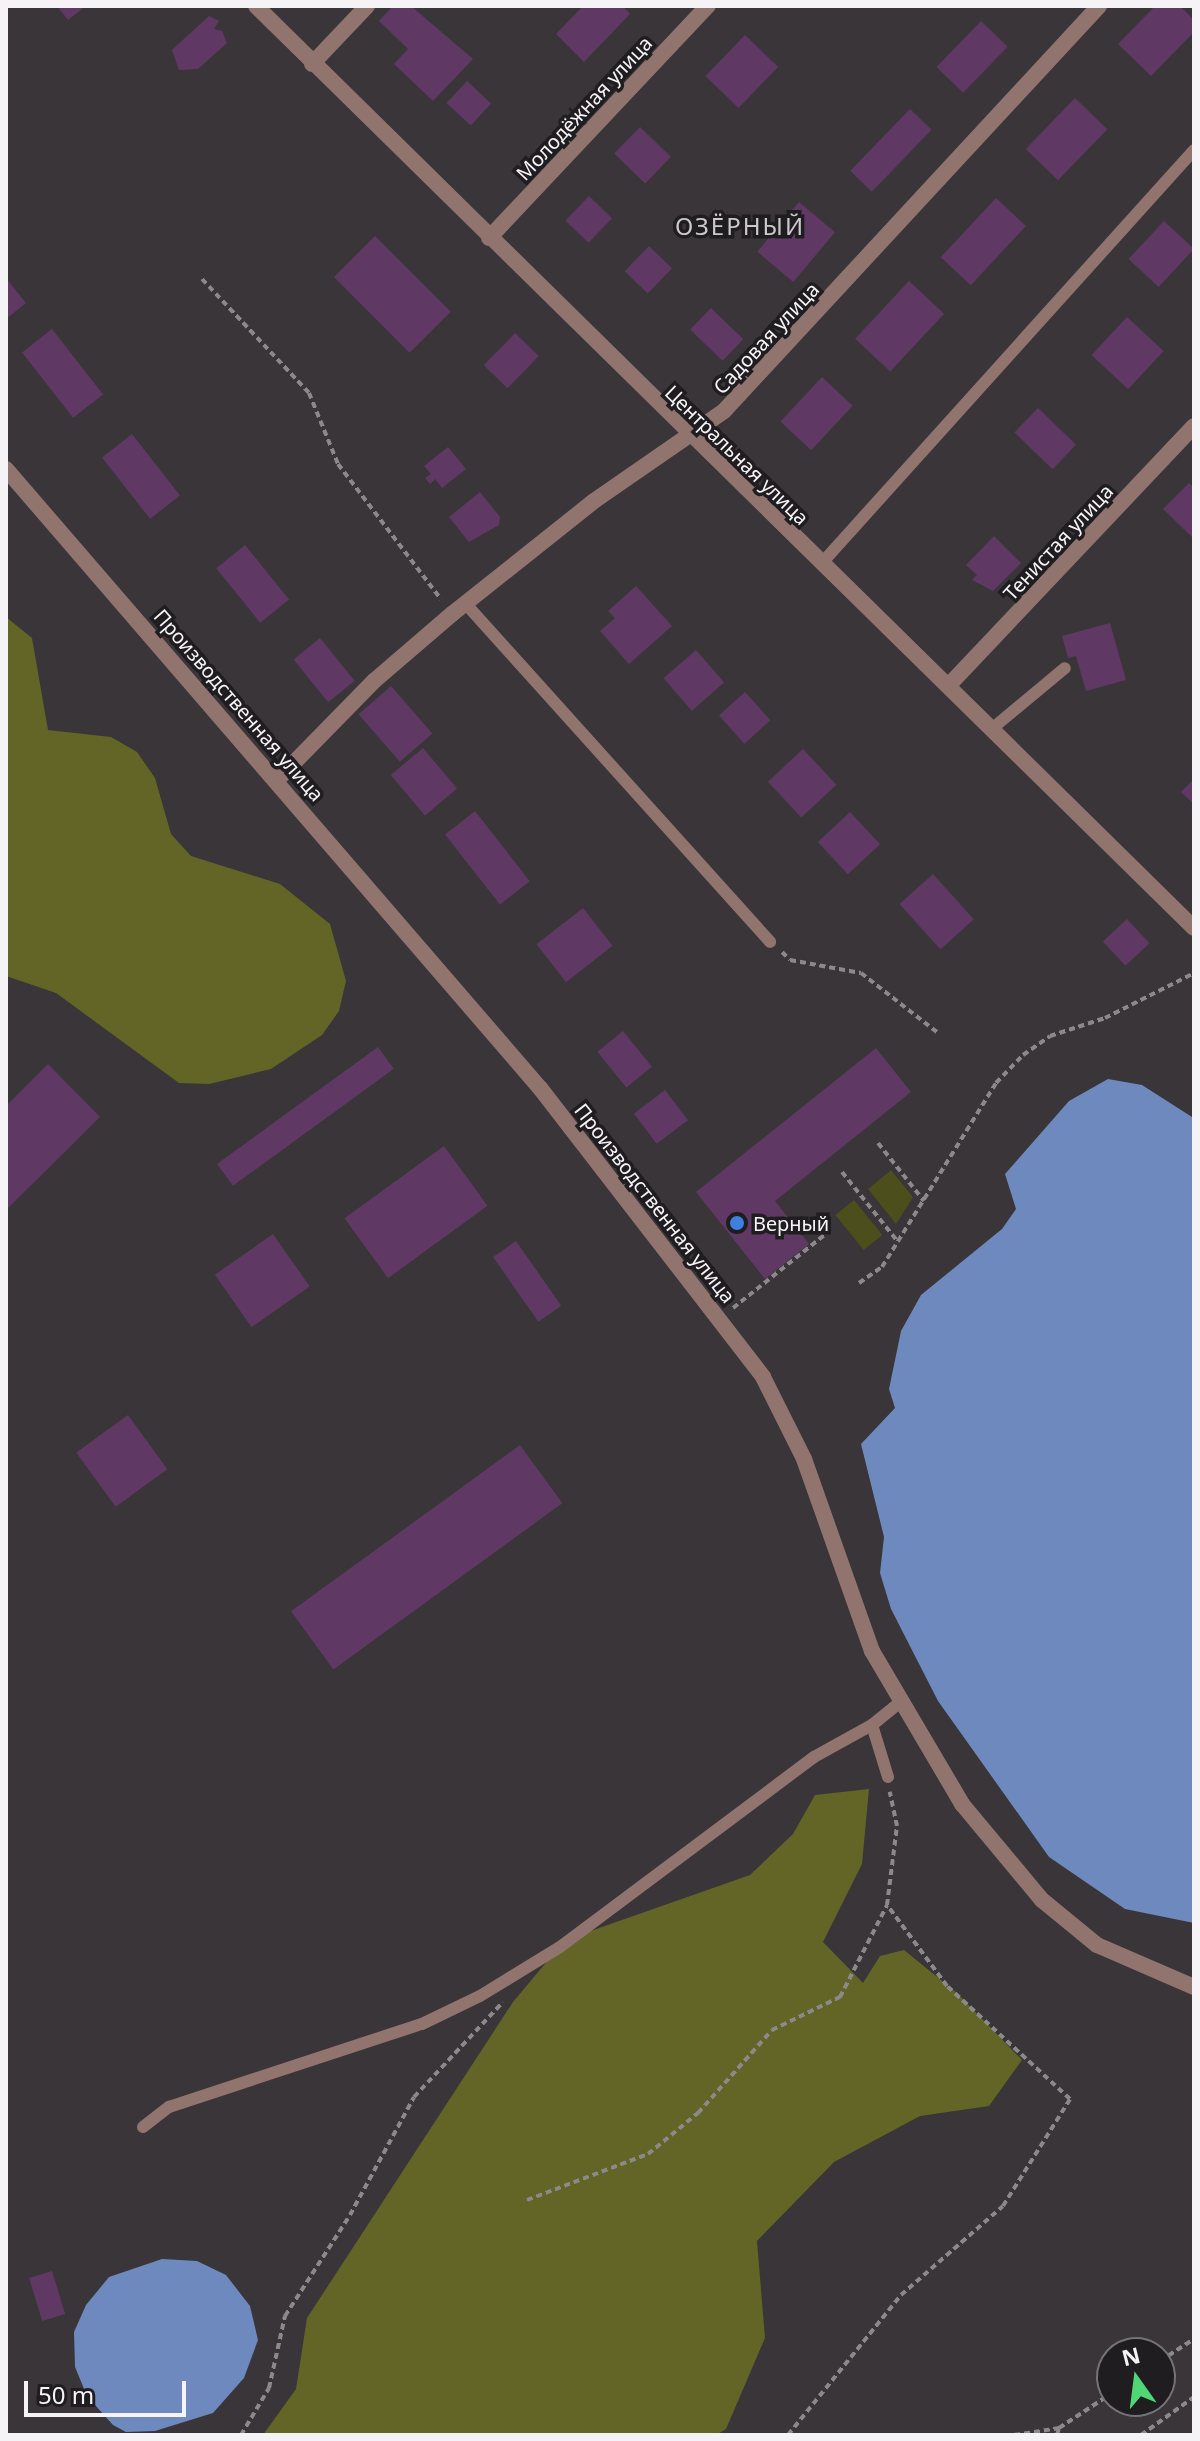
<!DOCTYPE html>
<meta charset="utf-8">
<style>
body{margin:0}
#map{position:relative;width:1200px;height:2441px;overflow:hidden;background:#393539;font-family:"Noto Sans",sans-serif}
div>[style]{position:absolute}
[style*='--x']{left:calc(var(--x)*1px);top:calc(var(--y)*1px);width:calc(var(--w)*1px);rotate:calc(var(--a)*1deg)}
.green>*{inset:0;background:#4c4e1c;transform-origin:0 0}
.forest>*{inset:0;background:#626526}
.water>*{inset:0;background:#6d89bd}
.building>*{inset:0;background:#5f3964;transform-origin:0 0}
.path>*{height:4px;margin-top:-2px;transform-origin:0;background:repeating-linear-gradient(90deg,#8c898c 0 6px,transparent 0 10px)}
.service>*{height:12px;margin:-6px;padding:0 6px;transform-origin:6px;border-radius:6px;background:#91746d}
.minor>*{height:16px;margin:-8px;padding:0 8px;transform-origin:8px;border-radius:8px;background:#91746d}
.tertiary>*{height:16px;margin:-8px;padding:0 8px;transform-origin:8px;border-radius:8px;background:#91746d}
.dots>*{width:22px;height:22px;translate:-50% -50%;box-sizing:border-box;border:4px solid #1f1d1f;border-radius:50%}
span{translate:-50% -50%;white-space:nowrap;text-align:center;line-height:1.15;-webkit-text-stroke:7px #1f1d1f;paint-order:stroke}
.street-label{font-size:20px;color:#f5f3f5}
.poi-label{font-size:20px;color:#f5f3f5}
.left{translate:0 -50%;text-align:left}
.quarter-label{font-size:24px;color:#cdc8cd;letter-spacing:2px}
.frame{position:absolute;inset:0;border:8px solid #f5f3f5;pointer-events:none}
.north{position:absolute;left:1096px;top:2337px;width:80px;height:80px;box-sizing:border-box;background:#1f1d1f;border:2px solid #757375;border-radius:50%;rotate:346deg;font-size:22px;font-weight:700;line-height:32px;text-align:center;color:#f5f3f5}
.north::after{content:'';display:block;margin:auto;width:28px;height:36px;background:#50d674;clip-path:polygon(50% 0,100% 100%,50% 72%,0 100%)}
.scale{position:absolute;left:24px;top:2381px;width:162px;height:36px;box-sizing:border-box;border:4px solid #f5f3f5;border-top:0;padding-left:10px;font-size:24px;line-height:28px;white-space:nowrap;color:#f5f3f5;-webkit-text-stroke:6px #1f1d1f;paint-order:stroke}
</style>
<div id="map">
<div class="green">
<i style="clip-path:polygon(891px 1170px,913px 1197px,896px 1224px,868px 1189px)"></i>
<i style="left:854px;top:1200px;width:45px;height:24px;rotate:51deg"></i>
</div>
<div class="forest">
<i style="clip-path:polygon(6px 617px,32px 638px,48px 730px,111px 737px,137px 752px,155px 778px,171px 834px,191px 856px,280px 884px,330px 924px,346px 981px,339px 1011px,322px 1035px,271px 1069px,209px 1084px,179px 1083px,56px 993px,6px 976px)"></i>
<i style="clip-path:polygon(869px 1789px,862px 1864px,823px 1942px,863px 1983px,880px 1956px,904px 1950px,957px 1993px,1022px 2060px,989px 2106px,920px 2116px,834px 2162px,757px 2241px,765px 2338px,726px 2429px,716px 2435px,263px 2435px,296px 2389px,307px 2318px,513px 2002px,565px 1940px,750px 1875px,793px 1834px,815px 1795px)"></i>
</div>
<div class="water">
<i style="clip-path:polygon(1108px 1079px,1142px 1085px,1192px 1117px,1194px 1124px,1194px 1923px,1125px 1909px,1049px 1857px,938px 1701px,891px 1609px,880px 1573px,884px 1537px,861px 1444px,895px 1408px,889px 1389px,901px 1331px,921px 1295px,1002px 1229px,1016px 1209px,1005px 1174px,1069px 1101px)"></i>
<i style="clip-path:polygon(162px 2259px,197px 2261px,226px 2275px,250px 2306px,258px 2340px,244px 2378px,213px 2413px,155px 2431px,126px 2432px,113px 2425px,87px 2396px,75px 2367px,74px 2332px,86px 2305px,109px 2277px)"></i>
</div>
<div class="building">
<i style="clip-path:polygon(57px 6px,86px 6px,68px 20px)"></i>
<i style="clip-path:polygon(393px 6px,411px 6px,473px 59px,433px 101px,394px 64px,408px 49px,379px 21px)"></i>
<i style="clip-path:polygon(583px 6px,623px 6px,630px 14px,584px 62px,556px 34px)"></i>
<i style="clip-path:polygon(1155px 6px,1180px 6px,1194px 20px,1194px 32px,1151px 76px,1118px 44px)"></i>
<i style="clip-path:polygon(209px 16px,219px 21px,214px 29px,222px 31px,227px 43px,198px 69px,179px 70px,172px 50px)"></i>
<i style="left:981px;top:21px;width:37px;height:64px;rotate:44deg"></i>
<i style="left:745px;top:35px;width:46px;height:57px;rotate:44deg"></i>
<i style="left:467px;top:81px;width:33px;height:30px;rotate:43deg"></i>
<i style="left:1075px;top:98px;width:45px;height:71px;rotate:44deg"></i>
<i style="left:910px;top:109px;width:30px;height:86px;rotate:44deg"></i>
<i style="left:640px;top:127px;width:43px;height:37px;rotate:44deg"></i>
<i style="left:589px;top:196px;width:32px;height:34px;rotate:44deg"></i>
<i style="left:996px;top:198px;width:41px;height:81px;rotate:43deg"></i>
<i style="left:799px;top:202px;width:47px;height:65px;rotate:40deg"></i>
<i style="left:1164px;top:221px;width:41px;height:52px;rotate:43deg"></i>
<i style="left:375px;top:236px;width:107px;height:58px;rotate:45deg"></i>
<i style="left:649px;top:246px;width:32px;height:35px;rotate:44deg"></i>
<i style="clip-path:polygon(6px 278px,26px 303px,6px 319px)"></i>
<i style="left:909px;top:281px;width:48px;height:79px;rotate:43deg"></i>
<i style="left:711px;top:308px;width:45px;height:30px;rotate:44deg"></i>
<i style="left:1127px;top:317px;width:50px;height:52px;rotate:43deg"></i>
<i style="left:52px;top:329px;width:83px;height:38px;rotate:52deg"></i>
<i style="left:515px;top:333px;width:33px;height:45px;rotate:44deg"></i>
<i style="left:822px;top:377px;width:42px;height:61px;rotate:43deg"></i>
<i style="left:1038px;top:408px;width:53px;height:34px;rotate:44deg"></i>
<i style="left:132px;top:434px;width:78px;height:38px;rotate:52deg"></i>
<i style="clip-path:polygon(448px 447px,466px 469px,442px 488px,435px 479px,430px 484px,425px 478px,431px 474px,424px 466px)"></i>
<i style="clip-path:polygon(1189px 483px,1194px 488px,1194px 539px,1163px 509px)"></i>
<i style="clip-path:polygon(480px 492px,500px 517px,499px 525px,469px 542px,449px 517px)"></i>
<i style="clip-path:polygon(994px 536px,1021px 563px,993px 591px,972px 580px,977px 575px,966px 565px)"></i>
<i style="left:245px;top:545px;width:70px;height:37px;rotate:51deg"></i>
<i style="clip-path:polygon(636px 586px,672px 626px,629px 664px,600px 631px,615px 618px,608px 611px)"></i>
<i style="clip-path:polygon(1110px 623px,1126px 680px,1086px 691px,1076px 656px,1068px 658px,1062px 636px)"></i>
<i style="left:320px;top:638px;width:55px;height:34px;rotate:51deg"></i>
<i style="left:696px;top:650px;width:43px;height:43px;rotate:49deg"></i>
<i style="left:391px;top:686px;width:63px;height:43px;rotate:49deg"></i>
<i style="left:745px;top:692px;width:38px;height:35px;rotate:48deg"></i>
<i style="left:423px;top:748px;width:53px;height:42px;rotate:50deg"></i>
<i style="left:803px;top:749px;width:49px;height:48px;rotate:47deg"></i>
<i style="clip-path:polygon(1194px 779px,1194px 804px,1181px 792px)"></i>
<i style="left:475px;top:811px;width:89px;height:38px;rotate:52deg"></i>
<i style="left:850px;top:812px;width:44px;height:44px;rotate:47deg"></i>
<i style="left:933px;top:874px;width:61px;height:45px;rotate:48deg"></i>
<i style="left:583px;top:908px;width:48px;height:59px;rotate:52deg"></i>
<i style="left:1127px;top:919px;width:33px;height:33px;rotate:47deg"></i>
<i style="left:623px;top:1031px;width:46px;height:33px;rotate:51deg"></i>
<i style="left:378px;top:1047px;width:27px;height:199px;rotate:54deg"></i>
<i style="clip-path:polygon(876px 1048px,911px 1092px,775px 1201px,809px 1244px,765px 1279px,696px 1192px)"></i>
<i style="clip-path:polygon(48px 1064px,100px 1117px,6px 1210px,6px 1106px)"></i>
<i style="left:665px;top:1090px;width:38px;height:39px;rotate:53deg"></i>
<i style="left:444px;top:1146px;width:74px;height:123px;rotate:54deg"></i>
<i style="left:273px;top:1234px;width:64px;height:71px;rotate:55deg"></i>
<i style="left:516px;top:1241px;width:79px;height:28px;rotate:55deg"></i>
<i style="left:128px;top:1415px;width:67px;height:64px;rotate:54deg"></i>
<i style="left:520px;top:1445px;width:72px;height:283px;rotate:54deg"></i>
<i style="left:52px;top:2271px;width:45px;height:24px;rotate:73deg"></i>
</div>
<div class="path">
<i style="--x:202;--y:279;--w:156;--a:46.8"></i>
<i style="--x:309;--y:393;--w:77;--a:67.8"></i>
<i style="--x:338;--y:464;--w:170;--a:52.7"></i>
<i style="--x:782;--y:952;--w:11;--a:45"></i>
<i style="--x:790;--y:960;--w:72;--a:10.4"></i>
<i style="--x:861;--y:973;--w:98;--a:37.9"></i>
<i style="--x:878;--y:1143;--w:74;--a:51.6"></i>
<i style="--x:842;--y:1172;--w:90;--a:51.3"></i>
<i style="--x:859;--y:1283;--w:28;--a:-35"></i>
<i style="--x:882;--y:1267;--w:216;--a:-58.2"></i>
<i style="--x:996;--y:1083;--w:39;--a:-46"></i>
<i style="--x:1023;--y:1055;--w:33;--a:-35"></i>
<i style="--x:1050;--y:1036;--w:58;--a:-18.1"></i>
<i style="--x:1105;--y:1018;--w:100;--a:-26.8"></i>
<i style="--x:733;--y:1308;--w:120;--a:-38.6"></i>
<i style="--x:527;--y:2200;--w:129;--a:-20.8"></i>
<i style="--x:648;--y:2154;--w:65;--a:-39.4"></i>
<i style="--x:698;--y:2113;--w:111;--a:-48.3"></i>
<i style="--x:772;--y:2030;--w:76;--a:-25.9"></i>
<i style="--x:840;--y:1997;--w:103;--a:-62.9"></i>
<i style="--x:1160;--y:2361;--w:40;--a:-32.9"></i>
<i style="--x:241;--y:2435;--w:55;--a:-59.2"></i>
<i style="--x:269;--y:2388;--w:74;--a:-77.5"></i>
<i style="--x:285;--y:2316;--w:120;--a:-57.2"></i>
<i style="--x:350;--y:2215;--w:134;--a:-61.5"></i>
<i style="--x:414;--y:2097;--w:130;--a:-46.9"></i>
<i style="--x:788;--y:2435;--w:180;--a:-51.1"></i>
<i style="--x:901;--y:2295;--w:135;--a:-41.1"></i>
<i style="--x:1003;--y:2206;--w:126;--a:-57.9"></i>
<i style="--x:1070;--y:2099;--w:167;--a:-137.4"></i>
<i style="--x:947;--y:1986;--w:101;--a:-126.5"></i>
<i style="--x:887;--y:1905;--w:80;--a:-82.8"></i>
<i style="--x:897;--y:1826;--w:35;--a:-102"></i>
<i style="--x:1014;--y:2435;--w:46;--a:-8.8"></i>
<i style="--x:1057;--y:2435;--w:7;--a:-74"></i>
<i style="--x:1059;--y:2428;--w:64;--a:-33.4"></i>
<i style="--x:1141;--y:2435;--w:65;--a:-35.6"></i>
</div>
<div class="service">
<i style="--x:821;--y:564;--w:557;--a:-47.98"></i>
<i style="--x:465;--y:603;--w:456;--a:48"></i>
<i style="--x:994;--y:727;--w:92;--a:-39.7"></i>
<i style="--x:888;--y:1777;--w:54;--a:-107.1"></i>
<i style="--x:872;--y:1725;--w:35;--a:-39"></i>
<i style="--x:143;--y:2127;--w:33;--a:-38"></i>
<i style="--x:169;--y:2107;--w:266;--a:-18.2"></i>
<i style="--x:422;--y:2024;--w:64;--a:-25.8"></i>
<i style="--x:480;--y:1996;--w:94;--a:-31.5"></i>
<i style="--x:560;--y:1947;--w:317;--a:-36.8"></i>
<i style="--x:814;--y:1757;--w:66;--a:-28.9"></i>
</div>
<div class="minor">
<i style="--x:256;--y:6;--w:1315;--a:44.51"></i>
<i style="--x:312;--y:64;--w:80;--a:-46.5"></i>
<i style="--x:489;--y:238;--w:319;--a:-46.7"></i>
<i style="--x:950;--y:684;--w:355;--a:-46.6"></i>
<i style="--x:278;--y:779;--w:137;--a:-45.6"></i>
<i style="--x:374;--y:681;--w:103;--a:-40.7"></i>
<i style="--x:452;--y:614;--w:181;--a:-38.5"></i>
<i style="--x:594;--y:501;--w:158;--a:-34.7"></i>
<i style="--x:724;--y:411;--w:552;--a:-47.2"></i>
</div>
<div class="tertiary">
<i style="--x:6;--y:469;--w:818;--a:49.22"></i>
<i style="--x:540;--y:1088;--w:365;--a:52.3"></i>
<i style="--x:763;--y:1377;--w:92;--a:63.4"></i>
<i style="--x:804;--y:1459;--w:204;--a:70.5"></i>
<i style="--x:872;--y:1651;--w:178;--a:59.5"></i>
<i style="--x:962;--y:1804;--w:125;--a:50.2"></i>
<i style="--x:1042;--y:1900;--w:71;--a:39.3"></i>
<i style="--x:1097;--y:1945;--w:106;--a:23.4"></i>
</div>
<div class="dots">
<i style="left:737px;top:1223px;background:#3f7fe0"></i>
</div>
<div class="street-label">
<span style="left:584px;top:108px;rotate:-47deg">Молодёжная улица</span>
<span style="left:766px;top:338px;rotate:-47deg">Садовая улица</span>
<span style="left:737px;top:455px;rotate:44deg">Центральная улица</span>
<span style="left:1058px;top:542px;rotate:-47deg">Тенистая улица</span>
<span style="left:239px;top:705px;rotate:49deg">Производственная улица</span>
<span style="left:655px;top:1203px;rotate:52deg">Производственная улица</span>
</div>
<div class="poi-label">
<span class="left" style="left:753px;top:1223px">Верный</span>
</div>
<div class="quarter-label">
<span style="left:740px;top:226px">ОЗЁРНЫЙ</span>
</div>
<div class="frame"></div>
<div class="north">N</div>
<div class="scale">50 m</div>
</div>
